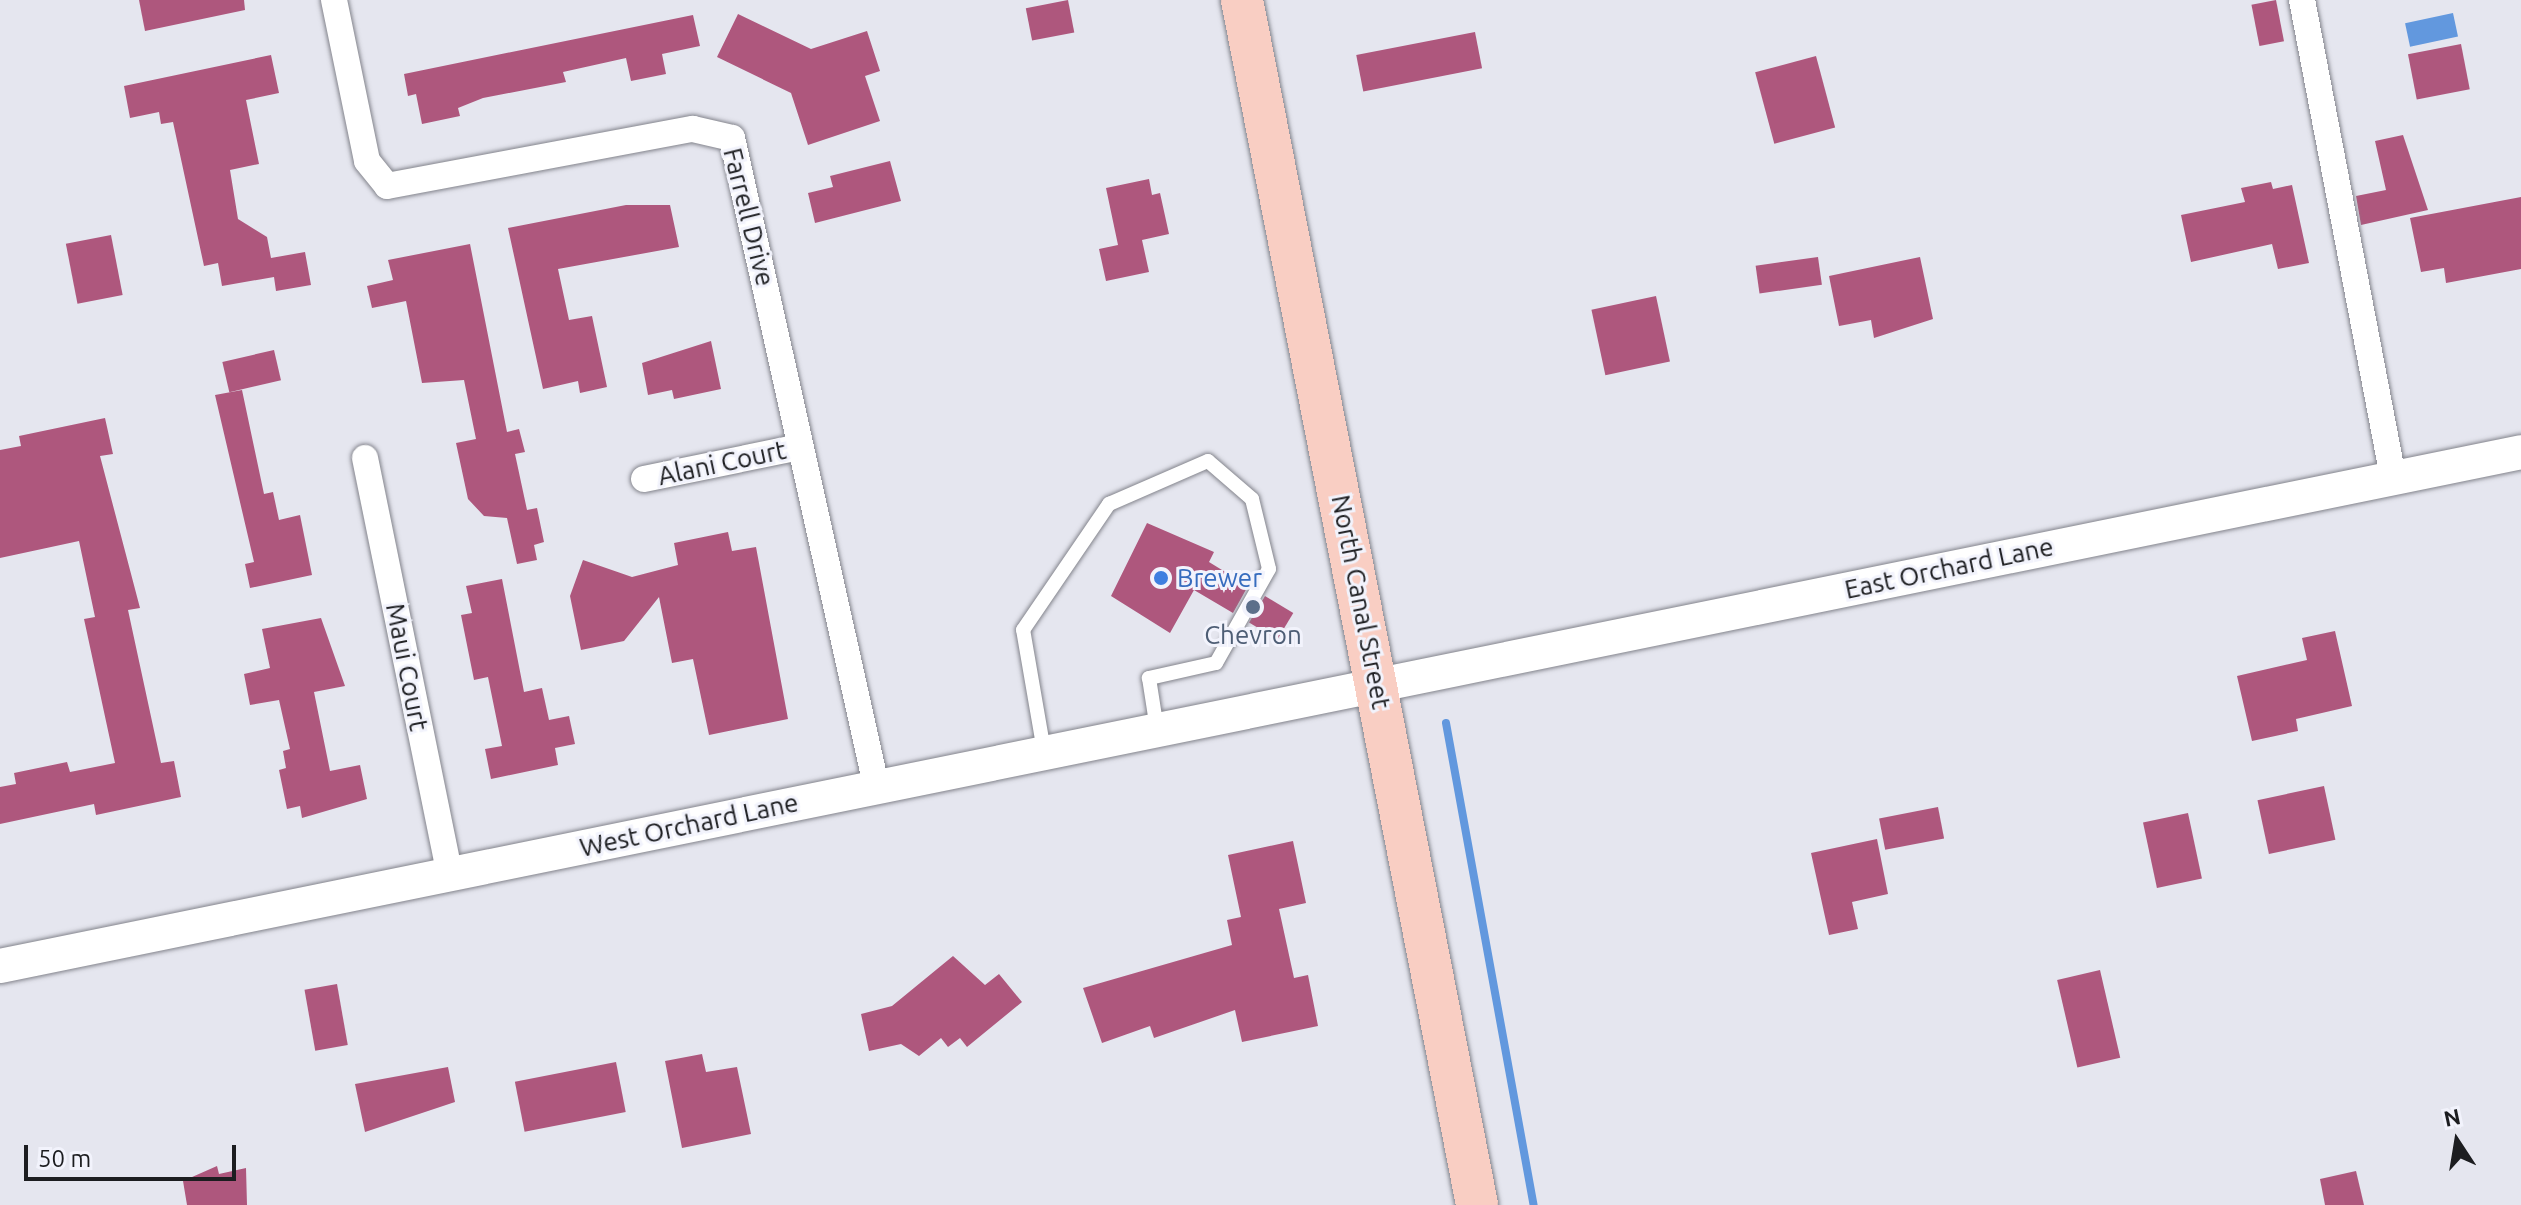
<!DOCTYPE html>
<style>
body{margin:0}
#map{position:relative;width:2521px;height:1205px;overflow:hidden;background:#e5e6ef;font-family:Ubuntu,sans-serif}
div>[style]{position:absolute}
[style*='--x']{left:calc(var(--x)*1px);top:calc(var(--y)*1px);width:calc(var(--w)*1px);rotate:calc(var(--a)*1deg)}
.water>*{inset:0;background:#6298de;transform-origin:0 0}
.stream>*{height:8px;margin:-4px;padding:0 4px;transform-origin:4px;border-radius:4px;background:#6298de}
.building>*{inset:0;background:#ae577d;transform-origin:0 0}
.roads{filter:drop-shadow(0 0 2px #83848c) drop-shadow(0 0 2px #83848c)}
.service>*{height:14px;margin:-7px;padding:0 7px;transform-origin:7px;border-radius:7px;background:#fff}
.minor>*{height:26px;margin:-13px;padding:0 13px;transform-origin:13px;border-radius:13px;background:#fff}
.tertiary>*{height:34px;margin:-17px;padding:0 17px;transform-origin:17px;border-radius:17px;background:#fff}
.primary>*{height:42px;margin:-21px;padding:0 21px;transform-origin:21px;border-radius:21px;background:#f9cec3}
.dots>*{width:22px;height:22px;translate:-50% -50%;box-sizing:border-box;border:4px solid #f2f3fc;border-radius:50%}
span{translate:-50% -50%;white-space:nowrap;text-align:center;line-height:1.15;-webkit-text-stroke:6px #f2f3fc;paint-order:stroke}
.street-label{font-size:26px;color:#1c1d20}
.shop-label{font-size:26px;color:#366cbe}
.left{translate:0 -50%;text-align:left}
.service-label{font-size:26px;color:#4e5e75}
.north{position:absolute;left:2417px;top:1101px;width:80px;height:80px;-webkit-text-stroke:6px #f2f3fc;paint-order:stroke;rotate:348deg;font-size:22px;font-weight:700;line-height:32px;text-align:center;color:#1c1d20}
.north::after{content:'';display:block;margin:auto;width:28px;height:36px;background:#1c1d20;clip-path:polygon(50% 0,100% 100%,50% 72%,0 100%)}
.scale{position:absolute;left:24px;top:1145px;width:212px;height:36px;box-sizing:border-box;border:4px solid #1c1d20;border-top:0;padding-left:10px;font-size:24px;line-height:28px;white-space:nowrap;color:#1c1d20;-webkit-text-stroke:6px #f2f3fc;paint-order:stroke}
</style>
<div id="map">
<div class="water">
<i style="left:2453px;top:13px;width:24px;height:49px;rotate:78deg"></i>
</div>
<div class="stream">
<i style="--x:1446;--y:723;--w:490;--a:79.7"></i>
</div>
<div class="building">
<i style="clip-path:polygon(139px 0,244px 0,245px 10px,145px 31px)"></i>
<i style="left:1068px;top:0;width:33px;height:43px;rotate:79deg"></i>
<i style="left:2276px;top:0;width:42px;height:25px;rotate:79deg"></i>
<i style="clip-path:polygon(738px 14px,811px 49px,867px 31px,880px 71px,865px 76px,880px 121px,808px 145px,791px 93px,717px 57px)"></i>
<i style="clip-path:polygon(693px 15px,700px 46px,662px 54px,666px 74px,631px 81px,626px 58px,563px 72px,566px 82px,483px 98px,458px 108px,460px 116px,422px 124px,416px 94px,408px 96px,404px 74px)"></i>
<i style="left:1475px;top:32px;width:37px;height:121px;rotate:79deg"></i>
<i style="left:2461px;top:44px;width:46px;height:54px;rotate:79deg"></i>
<i style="clip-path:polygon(271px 55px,279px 93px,246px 100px,259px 164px,230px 170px,238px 219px,267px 237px,271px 258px,305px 252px,311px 285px,276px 291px,274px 277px,222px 286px,218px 263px,204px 266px,173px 122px,161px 124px,159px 112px,130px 118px,124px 86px)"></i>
<i style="left:1816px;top:56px;width:74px;height:63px;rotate:75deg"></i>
<i style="clip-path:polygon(2403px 135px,2428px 210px,2361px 225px,2356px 196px,2386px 190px,2375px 141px)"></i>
<i style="clip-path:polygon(890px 161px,901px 201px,815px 223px,808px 193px,833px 187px,830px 176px)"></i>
<i style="clip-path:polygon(1149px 179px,1152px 195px,1160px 193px,1169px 234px,1142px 240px,1149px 272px,1106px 281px,1099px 249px,1118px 245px,1106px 188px)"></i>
<i style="clip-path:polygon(2271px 182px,2273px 189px,2292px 185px,2309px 263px,2278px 269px,2272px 244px,2191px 262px,2181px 215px,2245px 202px,2241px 188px)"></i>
<i style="clip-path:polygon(2521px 197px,2521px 269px,2446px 283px,2444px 268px,2421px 272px,2410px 218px)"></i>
<i style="clip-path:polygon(626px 205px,670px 205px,679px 247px,558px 269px,569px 320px,592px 316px,607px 387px,580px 393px,578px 381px,543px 389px,508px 228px)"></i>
<i style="left:111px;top:235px;width:61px;height:46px;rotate:79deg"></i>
<i style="clip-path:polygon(470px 244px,507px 432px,519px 429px,525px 452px,515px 454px,527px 510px,537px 508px,544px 542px,534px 545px,537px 560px,517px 564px,507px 518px,484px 516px,468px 499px,456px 443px,476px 439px,464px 380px,422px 383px,406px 301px,372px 308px,367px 286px,393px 280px,388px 260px)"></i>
<i style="left:1818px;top:257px;width:28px;height:63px;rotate:82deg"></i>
<i style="clip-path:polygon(1920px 257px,1933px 319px,1874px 338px,1871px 320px,1839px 326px,1829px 276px)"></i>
<i style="left:1656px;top:296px;width:67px;height:66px;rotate:78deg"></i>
<i style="clip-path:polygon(711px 341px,721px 389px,674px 399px,672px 390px,648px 395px,642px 363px)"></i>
<i style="left:274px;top:350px;width:31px;height:53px;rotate:77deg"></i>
<i style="clip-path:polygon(242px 390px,264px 494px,273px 492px,279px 520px,300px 515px,312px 575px,250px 588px,245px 564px,254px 562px,215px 395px)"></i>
<i style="clip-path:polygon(105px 418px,113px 454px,100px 456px,140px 608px,128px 610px,161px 763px,174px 761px,181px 797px,96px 815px,94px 804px,0 824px,0 787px,16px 784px,14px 773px,67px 762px,70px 772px,115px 763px,84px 619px,95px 617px,79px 541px,0 558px,0 450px,21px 446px,19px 436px)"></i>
<i style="clip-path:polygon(1147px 523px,1214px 552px,1209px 562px,1248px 586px,1233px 613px,1194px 590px,1170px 633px,1111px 596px)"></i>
<i style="clip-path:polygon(728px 532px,732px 551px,756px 547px,788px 719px,709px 735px,693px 659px,672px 663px,659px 597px,624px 641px,581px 650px,570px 596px,583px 560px,632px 577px,678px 565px,674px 543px)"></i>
<i style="clip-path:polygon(502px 579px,524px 692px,542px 688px,549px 720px,569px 716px,575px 744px,555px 748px,558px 765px,491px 779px,485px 749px,502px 746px,488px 677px,474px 680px,461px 615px,472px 613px,466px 586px)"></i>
<i style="left:1265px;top:596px;width:33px;height:31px;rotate:31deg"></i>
<i style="clip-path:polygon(321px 618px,345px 686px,314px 692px,330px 771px,360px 765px,367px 799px,302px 818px,300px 806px,287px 809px,279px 770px,286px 768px,283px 751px,290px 749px,279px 700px,250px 705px,244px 674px,270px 668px,262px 629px)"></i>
<i style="clip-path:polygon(2335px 631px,2352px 706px,2296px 719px,2298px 731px,2252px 741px,2237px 676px,2307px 660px,2302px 638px)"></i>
<i style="left:2324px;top:786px;width:55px;height:68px;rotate:78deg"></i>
<i style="left:1938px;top:807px;width:32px;height:60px;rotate:79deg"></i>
<i style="left:2188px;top:813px;width:67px;height:46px;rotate:78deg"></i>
<i style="clip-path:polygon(1877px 839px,1888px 894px,1852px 902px,1858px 929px,1829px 935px,1811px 853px)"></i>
<i style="clip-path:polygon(1293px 841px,1306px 903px,1279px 909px,1294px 978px,1308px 975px,1318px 1026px,1242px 1042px,1235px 1010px,1154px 1038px,1150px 1026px,1102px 1043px,1083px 988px,1232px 945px,1227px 920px,1241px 917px,1228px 855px)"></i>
<i style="clip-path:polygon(953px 956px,985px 985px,999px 974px,1022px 1002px,967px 1047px,960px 1038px,948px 1047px,941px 1038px,919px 1056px,901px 1044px,869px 1051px,861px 1014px,892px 1006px)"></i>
<i style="left:2100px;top:970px;width:90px;height:44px;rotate:77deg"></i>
<i style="left:337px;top:984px;width:62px;height:33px;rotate:80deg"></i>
<i style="clip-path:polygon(702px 1054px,706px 1072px,737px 1067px,751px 1134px,682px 1148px,665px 1061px)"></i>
<i style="left:616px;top:1062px;width:51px;height:103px;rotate:79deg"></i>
<i style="clip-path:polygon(448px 1067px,455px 1102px,365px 1132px,355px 1084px)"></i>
<i style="clip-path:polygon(217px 1166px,219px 1174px,246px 1168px,247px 1205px,187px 1205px,183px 1181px)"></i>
<i style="clip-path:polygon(2356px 1171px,2364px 1205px,2325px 1205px,2320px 1179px)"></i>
</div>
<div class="roads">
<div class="service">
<i style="--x:1044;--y:751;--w:123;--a:-99.8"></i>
<i style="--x:1023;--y:630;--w:153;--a:-55.7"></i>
<i style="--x:1109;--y:504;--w:108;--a:-23.5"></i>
<i style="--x:1208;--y:461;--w:58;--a:40.8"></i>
<i style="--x:1252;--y:499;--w:72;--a:76.3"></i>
<i style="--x:1269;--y:569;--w:108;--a:119.4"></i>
<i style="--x:1216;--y:663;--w:69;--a:167.4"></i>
<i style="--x:1149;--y:678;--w:52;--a:81.1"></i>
</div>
<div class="minor">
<i style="--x:334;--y:0;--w:164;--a:78.4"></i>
<i style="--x:367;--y:161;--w:32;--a:51"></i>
<i style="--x:387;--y:186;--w:311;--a:-10.6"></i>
<i style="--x:693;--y:129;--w:40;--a:13"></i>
<i style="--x:732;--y:138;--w:663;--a:77.45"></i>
<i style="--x:2302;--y:0;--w:488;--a:79.2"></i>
<i style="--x:365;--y:458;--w:427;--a:78.5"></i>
<i style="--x:644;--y:479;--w:159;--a:-11.6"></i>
</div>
<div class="tertiary">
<i style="--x:0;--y:966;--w:2573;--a:-11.52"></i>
</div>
<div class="primary">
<i style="--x:1242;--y:0;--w:1228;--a:78.96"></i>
</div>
</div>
<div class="dots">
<i style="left:1161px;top:578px;background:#3f7fe0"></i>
<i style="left:1253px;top:607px;background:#5c6f8a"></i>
</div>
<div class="street-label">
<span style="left:749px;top:217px;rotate:76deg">Farrell Drive</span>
<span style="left:722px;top:463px;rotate:-12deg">Alani Court</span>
<span style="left:1949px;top:568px;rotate:-12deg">East Orchard Lane</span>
<span style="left:1361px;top:602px;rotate:79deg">North Canal Street</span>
<span style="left:407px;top:667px;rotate:79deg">Maui Court</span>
<span style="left:689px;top:825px;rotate:-12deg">West Orchard Lane</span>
</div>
<div class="shop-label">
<span class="left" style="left:1177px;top:578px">Brewer</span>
</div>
<div class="service-label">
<span style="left:1253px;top:635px">Chevron</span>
</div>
<div class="north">N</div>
<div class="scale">50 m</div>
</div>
